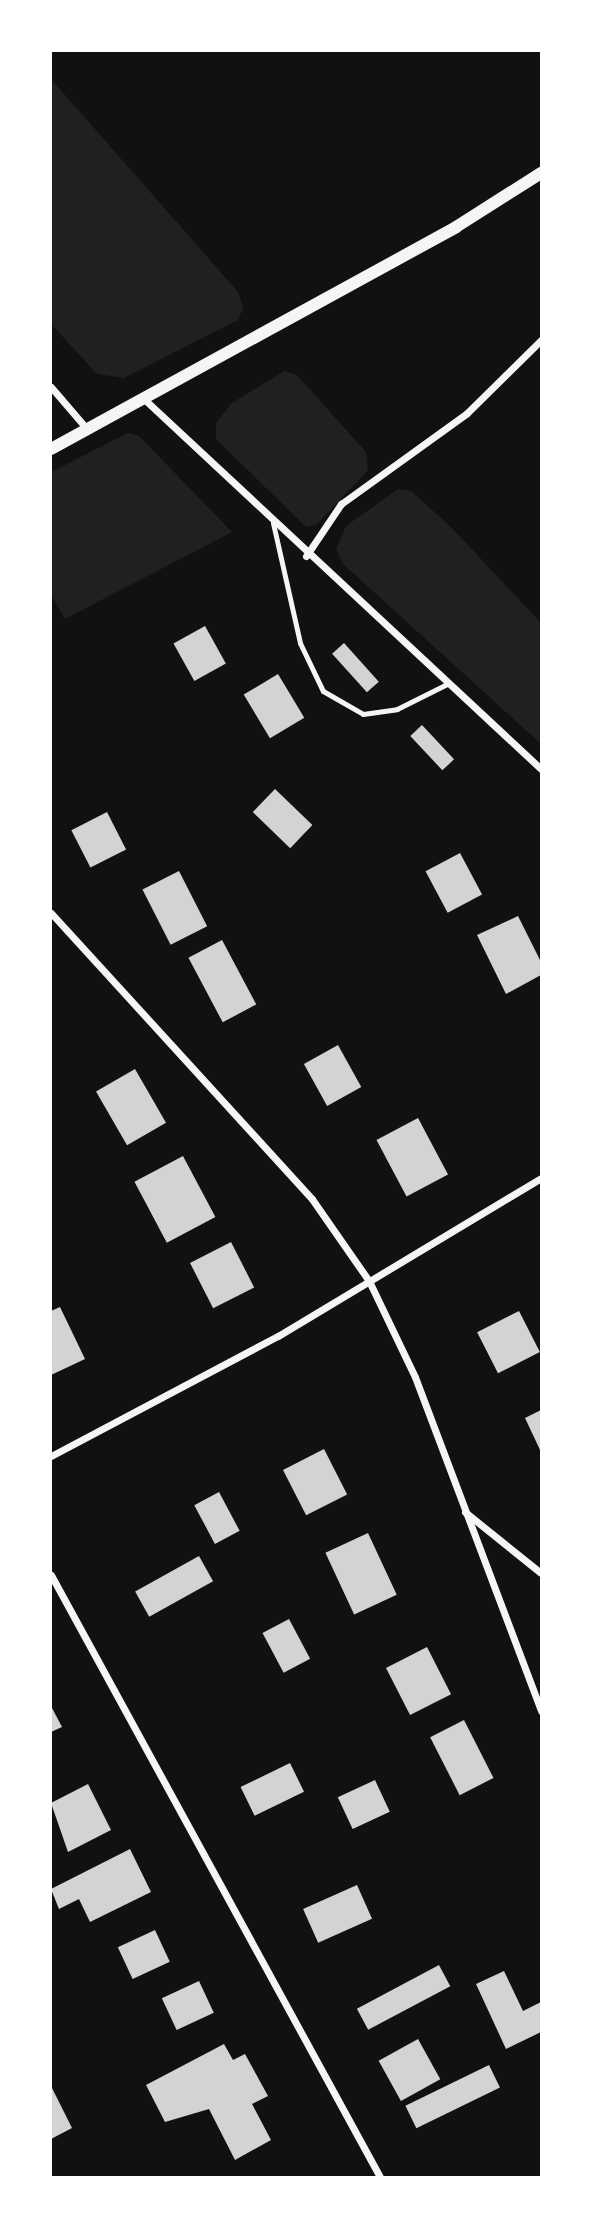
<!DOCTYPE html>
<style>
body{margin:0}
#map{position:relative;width:592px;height:2228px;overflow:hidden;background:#111;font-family:Lora,serif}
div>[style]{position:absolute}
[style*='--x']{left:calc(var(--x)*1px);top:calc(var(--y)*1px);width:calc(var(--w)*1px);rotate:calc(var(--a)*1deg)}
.green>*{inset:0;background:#202020}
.building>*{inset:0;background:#d3d3d3;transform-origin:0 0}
.service>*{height:5px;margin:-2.5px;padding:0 2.5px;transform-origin:2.5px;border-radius:2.5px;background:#f5f5f5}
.minor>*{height:7px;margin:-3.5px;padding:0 3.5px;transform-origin:3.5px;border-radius:3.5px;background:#f5f5f5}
.tertiary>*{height:12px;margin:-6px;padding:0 6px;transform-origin:6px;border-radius:6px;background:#f5f5f5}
span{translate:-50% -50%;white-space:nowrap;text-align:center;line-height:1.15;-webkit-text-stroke:7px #fff;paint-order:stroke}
.frame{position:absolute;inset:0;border:52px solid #fff;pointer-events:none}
</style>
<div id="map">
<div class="green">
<i style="clip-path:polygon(51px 79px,238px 292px,243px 308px,238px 320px,124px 378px,97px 374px,51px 324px)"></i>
<i style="clip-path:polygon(284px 371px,297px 375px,366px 452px,368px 470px,317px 524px,306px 527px,216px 439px,216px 423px,232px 403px)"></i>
<i style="clip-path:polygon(128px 433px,139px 436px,232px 532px,65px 619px,51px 595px,51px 472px)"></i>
<i style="clip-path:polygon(398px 489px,411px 491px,451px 527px,541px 623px,541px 744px,343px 564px,336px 549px,346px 526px)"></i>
</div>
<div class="building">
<i style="left:205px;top:626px;width:43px;height:36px;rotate:61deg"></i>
<i style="left:344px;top:643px;width:52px;height:16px;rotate:48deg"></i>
<i style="left:278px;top:674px;width:51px;height:40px;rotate:59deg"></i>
<i style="left:422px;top:725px;width:47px;height:16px;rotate:47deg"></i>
<i style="left:275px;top:789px;width:52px;height:32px;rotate:44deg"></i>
<i style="left:107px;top:812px;width:42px;height:40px;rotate:63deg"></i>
<i style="left:460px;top:853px;width:47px;height:39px;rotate:62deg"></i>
<i style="left:179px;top:871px;width:62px;height:41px;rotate:63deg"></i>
<i style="clip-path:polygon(518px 916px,541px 962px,541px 975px,506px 994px,477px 935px)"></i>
<i style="left:222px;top:940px;width:73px;height:38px;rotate:62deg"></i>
<i style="left:338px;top:1045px;width:48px;height:39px;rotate:61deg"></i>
<i style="left:135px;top:1069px;width:62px;height:45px;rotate:60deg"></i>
<i style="left:418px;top:1118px;width:64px;height:47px;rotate:62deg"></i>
<i style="left:183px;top:1156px;width:69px;height:55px;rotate:62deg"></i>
<i style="left:231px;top:1242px;width:51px;height:46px;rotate:63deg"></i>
<i style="clip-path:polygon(60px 1307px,85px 1359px,51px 1375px,51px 1311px)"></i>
<i style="left:519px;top:1311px;width:46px;height:47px;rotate:63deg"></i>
<i style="clip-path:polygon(541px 1410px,541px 1452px,525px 1418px)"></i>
<i style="left:324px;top:1449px;width:51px;height:46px;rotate:63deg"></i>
<i style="left:219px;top:1492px;width:44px;height:28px;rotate:62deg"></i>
<i style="left:368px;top:1533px;width:68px;height:47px;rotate:65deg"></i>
<i style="left:199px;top:1556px;width:29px;height:73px;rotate:61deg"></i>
<i style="left:289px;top:1619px;width:45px;height:30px;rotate:62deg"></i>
<i style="left:427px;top:1647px;width:53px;height:46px;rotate:63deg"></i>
<i style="clip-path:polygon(51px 1706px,62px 1727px,51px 1732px)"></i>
<i style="left:464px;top:1720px;width:65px;height:38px;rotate:63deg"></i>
<i style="left:290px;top:1763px;width:32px;height:55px;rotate:64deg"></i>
<i style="left:375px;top:1780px;width:35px;height:41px;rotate:65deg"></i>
<i style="clip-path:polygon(88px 1784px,111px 1830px,68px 1852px,51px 1803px)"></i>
<i style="clip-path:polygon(130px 1849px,151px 1892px,90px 1922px,79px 1899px,59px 1909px,51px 1889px)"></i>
<i style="left:357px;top:1885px;width:37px;height:59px;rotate:66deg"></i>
<i style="left:155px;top:1930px;width:35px;height:41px;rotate:65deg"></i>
<i style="left:439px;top:1965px;width:24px;height:93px;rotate:62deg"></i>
<i style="clip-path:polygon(504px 1971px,523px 2011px,541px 2002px,541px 2032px,506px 2049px,476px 1984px)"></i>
<i style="left:199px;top:1981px;width:35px;height:41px;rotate:65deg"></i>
<i style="left:418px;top:2039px;width:46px;height:45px;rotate:61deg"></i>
<i style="clip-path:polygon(224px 2044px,233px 2060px,245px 2054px,268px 2096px,252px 2104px,271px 2140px,235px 2160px,209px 2109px,165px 2122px,146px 2085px)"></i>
<i style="left:489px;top:2065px;width:25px;height:93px;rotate:64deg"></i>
<i style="clip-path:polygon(51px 2086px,72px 2128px,51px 2139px)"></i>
</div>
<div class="service">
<i style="--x:273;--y:523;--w:123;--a:77.3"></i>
<i style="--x:300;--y:643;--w:53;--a:64.4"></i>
<i style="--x:323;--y:691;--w:46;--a:29.9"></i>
<i style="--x:363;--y:714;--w:34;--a:-8"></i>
<i style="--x:397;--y:709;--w:56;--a:-26.6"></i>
</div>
<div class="minor">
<i style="--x:51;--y:387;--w:55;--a:49.4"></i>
<i style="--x:144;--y:399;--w:543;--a:42.98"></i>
<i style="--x:306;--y:556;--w:63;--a:-56.1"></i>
<i style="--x:341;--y:504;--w:155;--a:-35.8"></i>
<i style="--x:467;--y:413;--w:104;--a:-44.6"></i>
<i style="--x:51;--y:913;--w:387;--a:47.6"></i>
<i style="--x:312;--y:1199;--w:100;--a:55.2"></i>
<i style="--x:369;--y:1281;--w:106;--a:64.4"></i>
<i style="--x:415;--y:1377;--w:357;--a:69.3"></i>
<i style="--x:51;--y:1456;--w:257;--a:-27.9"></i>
<i style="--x:278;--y:1336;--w:307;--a:-31"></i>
<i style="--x:465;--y:1512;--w:97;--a:38.8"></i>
<i style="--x:51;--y:1575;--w:686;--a:61.34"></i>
</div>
<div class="tertiary">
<i style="--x:51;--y:449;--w:462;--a:-28.7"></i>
<i style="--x:456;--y:227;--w:101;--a:-32.4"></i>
</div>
<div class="frame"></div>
</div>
